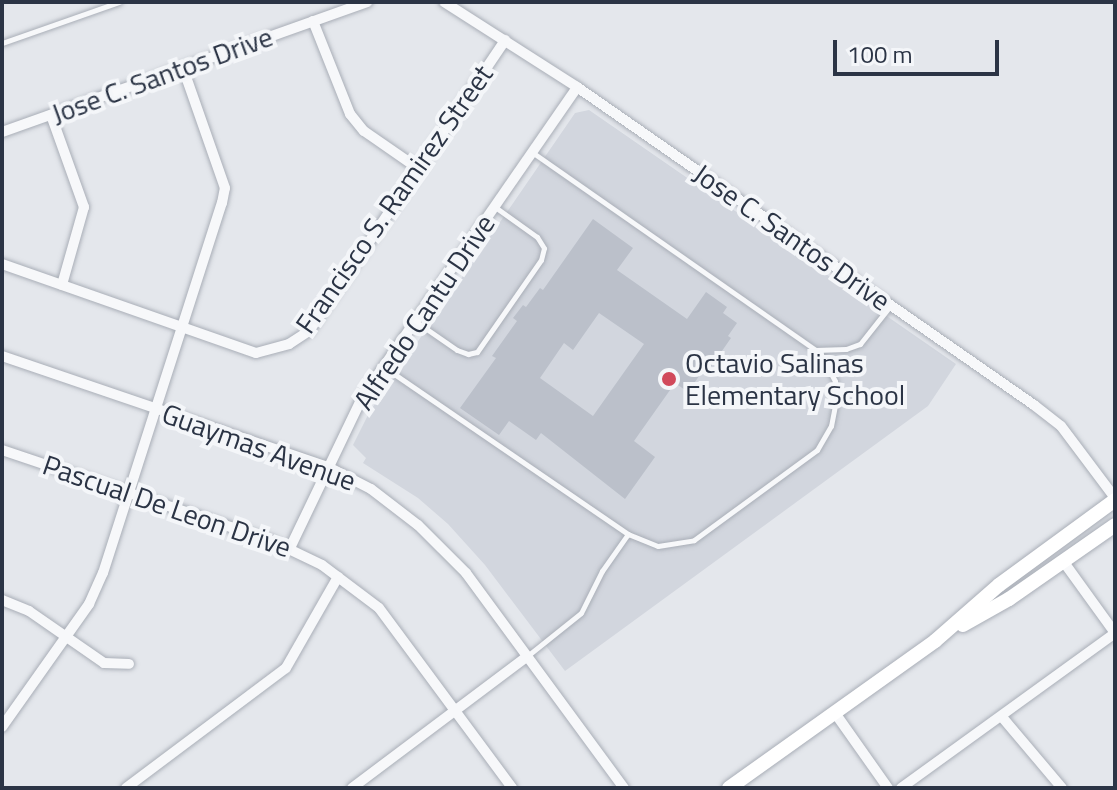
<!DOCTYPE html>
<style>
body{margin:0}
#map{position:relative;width:1117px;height:790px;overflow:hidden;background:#e4e7ec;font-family:"Titillium Web",sans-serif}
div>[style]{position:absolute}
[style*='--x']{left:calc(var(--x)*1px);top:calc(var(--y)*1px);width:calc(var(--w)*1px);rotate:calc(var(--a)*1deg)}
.built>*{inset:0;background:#d2d6de}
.building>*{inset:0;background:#bbc0ca}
.roads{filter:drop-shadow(0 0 2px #a9aeb7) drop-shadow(0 0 2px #a9aeb7)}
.lane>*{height:5px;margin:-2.5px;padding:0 2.5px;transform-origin:2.5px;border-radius:2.5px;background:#f7f8fa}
.street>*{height:10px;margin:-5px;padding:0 5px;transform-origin:5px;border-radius:5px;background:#f7f8fa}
.secondary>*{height:14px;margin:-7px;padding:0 7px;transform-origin:7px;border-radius:7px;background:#fff}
.dots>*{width:22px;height:22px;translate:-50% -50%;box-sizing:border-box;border:4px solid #f4f6f9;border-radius:50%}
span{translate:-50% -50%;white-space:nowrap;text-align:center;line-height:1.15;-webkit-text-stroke:8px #f4f6f9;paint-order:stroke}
.street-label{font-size:28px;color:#2b3445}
.poi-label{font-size:28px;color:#2b3445}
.left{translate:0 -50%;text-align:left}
.frame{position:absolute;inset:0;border:4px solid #2b3445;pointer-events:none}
.scale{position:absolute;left:833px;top:40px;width:166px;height:36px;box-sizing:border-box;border:4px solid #2b3445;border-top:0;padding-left:10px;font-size:24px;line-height:28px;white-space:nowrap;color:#2b3445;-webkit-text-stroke:6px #f4f6f9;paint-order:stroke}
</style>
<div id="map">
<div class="built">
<i style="clip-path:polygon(589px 110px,956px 364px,928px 406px,565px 671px,485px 565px,448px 524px,418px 498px,363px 463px,366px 458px,353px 445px,370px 411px,575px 113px)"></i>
</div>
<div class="building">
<i style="clip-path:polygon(evenodd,593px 219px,633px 248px,617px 270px,687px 319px,706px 292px,727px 307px,723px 313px,737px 323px,728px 336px,731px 338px,708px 371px,704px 369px,688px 392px,675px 383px,634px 441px,655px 457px,625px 499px,541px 433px,536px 440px,509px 421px,499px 435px,460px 408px,496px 358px,492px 356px,517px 321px,513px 318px,523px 305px,526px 307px,540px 288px,543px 290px,593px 219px,599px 313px,644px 344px,593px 416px,540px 378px,564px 343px,573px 350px,599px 313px)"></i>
</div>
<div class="roads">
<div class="lane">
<i style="--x:2;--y:43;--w:124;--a:-19.3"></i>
<i style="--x:415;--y:321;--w:51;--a:34.6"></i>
<i style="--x:457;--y:350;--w:12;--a:20"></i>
<i style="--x:468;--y:354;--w:9;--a:-13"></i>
<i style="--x:477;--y:352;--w:112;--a:-55.2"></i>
<i style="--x:541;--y:260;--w:12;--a:-76"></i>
<i style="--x:544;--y:248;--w:13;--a:-122"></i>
<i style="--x:537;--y:237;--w:52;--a:-144.5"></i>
<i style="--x:815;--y:350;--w:31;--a:-2"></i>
<i style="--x:846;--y:349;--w:15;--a:-20"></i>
<i style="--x:860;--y:344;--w:48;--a:-51.7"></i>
<i style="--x:384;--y:367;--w:296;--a:34.4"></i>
<i style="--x:526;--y:657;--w:70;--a:-38.7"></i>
<i style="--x:581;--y:613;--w:47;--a:-63.4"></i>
<i style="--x:602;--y:571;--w:45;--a:-54.9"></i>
<i style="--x:628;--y:534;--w:32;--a:22"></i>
<i style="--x:658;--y:546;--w:36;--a:-9"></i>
<i style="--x:694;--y:540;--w:152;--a:-36.2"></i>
<i style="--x:817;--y:450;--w:28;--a:-60"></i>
<i style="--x:831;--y:426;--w:31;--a:-79"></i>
<i style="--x:837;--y:396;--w:15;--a:-98"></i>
<i style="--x:835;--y:381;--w:32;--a:-118"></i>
<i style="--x:820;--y:353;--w:351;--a:-145.1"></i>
</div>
<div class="street">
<i style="--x:444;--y:2;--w:158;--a:32.6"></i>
<i style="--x:577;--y:87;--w:557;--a:34.83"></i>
<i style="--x:1034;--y:405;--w:34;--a:38"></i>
<i style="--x:1061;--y:426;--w:90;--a:53.1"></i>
<i style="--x:313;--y:21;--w:100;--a:68.3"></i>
<i style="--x:350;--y:114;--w:22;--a:51"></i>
<i style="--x:364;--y:131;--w:63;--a:34.7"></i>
<i style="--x:51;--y:115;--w:98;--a:70.3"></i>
<i style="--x:84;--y:207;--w:81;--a:105.8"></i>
<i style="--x:2;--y:132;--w:388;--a:-19.6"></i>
<i style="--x:2;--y:264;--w:269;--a:19.3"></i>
<i style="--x:256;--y:353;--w:34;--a:-15"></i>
<i style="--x:289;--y:344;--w:24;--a:-33"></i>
<i style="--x:309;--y:331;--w:351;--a:-56"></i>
<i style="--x:2;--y:356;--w:344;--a:18.8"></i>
<i style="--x:328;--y:467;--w:48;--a:27.1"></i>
<i style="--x:371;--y:489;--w:59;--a:37.5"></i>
<i style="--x:418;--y:525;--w:68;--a:45"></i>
<i style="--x:466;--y:573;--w:267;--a:53.7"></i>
<i style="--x:2;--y:450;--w:285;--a:18.6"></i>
<i style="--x:272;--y:541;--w:55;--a:25.6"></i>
<i style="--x:322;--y:565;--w:71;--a:37"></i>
<i style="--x:379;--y:608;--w:224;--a:53.5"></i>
<i style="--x:290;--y:548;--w:166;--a:-64.4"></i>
<i style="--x:362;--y:398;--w:378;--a:-55.3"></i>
<i style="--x:1063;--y:561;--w:89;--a:54.2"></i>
<i style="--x:2;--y:600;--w:29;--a:22"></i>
<i style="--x:29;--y:611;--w:91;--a:34.7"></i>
<i style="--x:104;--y:663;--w:25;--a:2"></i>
<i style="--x:835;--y:713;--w:92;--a:54.8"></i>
<i style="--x:1002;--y:717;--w:93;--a:49.8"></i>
<i style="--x:2;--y:727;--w:151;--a:-54.7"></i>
<i style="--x:89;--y:604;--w:34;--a:-66"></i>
<i style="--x:103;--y:573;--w:389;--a:-72.2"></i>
<i style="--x:222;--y:203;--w:15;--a:-79"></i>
<i style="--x:225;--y:188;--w:127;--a:-109.3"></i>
<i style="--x:126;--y:788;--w:200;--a:-36.9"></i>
<i style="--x:286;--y:668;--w:105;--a:-60.3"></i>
<i style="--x:352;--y:788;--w:216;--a:-36.9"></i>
<i style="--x:901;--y:788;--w:264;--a:-35.9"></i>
</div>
<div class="secondary">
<i style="--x:963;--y:625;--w:53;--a:-29.5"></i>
<i style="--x:1009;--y:599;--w:129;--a:-34.9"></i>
<i style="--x:729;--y:788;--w:253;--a:-35.5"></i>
<i style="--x:935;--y:641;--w:85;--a:-41.2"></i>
<i style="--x:999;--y:585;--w:144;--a:-36.2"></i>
</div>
</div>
<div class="dots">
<i style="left:669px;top:379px;background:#d1495b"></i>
</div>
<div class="street-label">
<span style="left:162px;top:75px;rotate:-20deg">Jose C. Santos Drive</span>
<span style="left:394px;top:199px;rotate:-55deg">Francisco S. Ramirez Street</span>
<span style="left:792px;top:237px;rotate:35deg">Jose C. Santos Drive</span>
<span style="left:424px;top:312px;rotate:-56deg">Alfredo Cantu Drive</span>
<span style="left:259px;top:447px;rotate:20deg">Guaymas Avenue</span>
<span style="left:167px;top:506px;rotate:19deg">Pascual De Leon Drive</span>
</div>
<div class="poi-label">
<span class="left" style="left:685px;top:379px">Octavio Salinas<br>Elementary School</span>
</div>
<div class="frame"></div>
<div class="scale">100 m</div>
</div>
